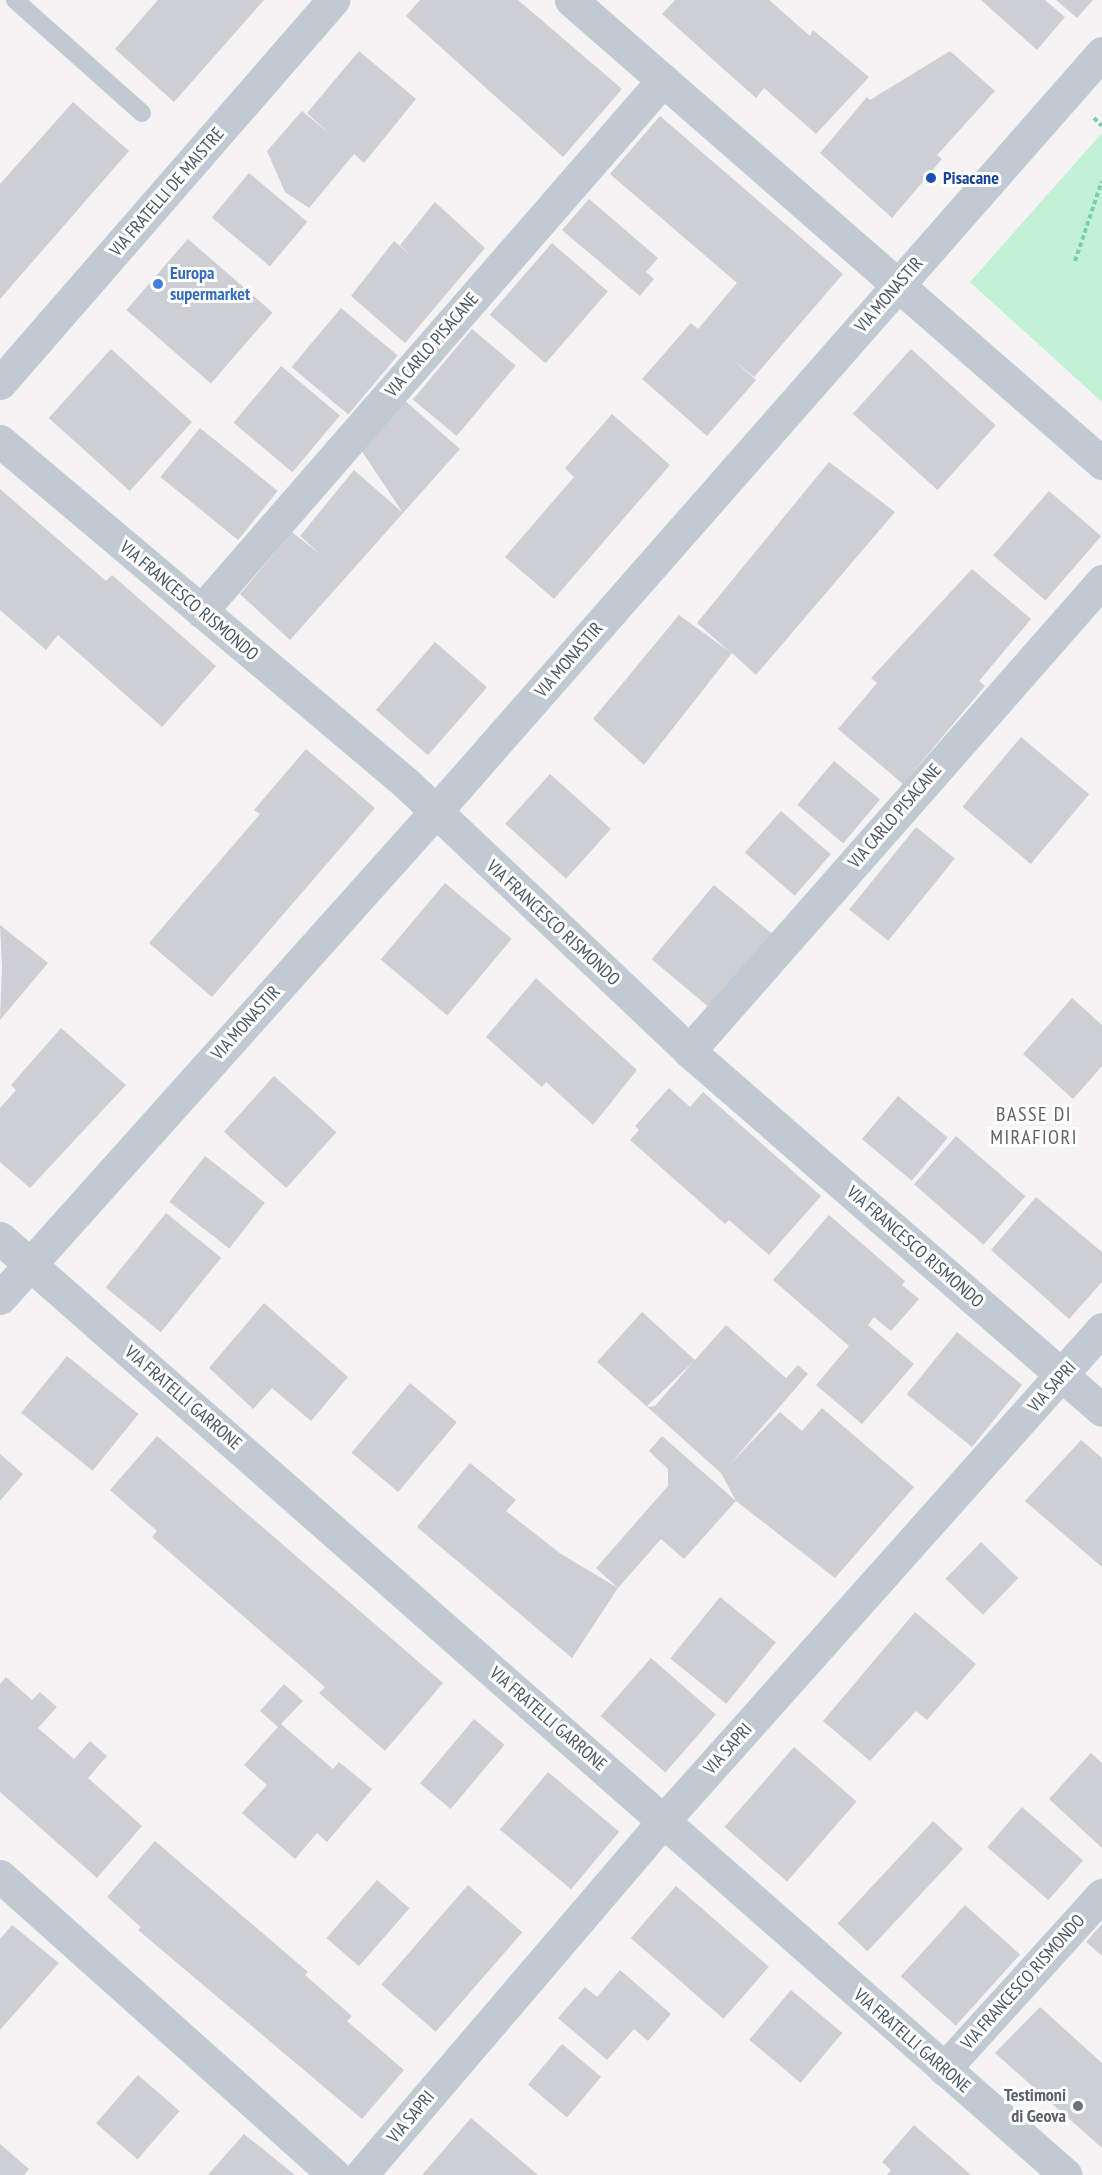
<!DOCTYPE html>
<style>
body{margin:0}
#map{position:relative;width:1102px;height:2175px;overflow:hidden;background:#f5f3f3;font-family:"PT Sans Narrow",sans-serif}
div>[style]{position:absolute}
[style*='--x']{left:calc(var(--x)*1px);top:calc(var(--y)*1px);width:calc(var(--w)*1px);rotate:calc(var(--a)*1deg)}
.green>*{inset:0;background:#c3f1d5}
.building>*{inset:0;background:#cdcfd5;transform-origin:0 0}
.path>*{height:4px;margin-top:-2px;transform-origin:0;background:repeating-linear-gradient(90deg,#7ad0a6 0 4.5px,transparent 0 7.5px)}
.lane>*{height:18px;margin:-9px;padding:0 9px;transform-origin:9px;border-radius:9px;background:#c1cad2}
.street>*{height:33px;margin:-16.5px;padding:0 16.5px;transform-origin:16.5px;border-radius:16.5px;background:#c1cad2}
.dots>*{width:16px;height:16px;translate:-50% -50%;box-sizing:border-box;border:3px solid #fff;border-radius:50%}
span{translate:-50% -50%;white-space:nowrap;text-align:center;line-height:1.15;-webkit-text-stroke:6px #fff;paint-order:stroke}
.transit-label{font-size:18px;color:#164399;font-weight:700}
.left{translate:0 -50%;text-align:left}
.street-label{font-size:18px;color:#4a5661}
.shop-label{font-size:18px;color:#366cbe;font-weight:700}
.worship-label{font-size:18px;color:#5b616d;font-weight:700}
.right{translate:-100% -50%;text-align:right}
.neighbourhood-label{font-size:20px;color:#5f6368;letter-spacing:1.5px}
</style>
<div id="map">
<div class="green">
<i style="clip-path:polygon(1102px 133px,1102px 402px,970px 282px)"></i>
</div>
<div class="building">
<i style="clip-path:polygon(158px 0,264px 0,174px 102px,115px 49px)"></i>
<i style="clip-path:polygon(420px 0,518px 0,622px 89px,563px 157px,406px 16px)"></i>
<i style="clip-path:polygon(675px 0,769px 0,810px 36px,813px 30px,869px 77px,816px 134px,764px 88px,756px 98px,662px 14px)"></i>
<i style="clip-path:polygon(981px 0,1045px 0,1065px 17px,1037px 50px)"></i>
<i style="clip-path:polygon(1056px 0,1093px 0,1077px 18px)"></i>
<i style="clip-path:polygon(359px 51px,416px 99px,364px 163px,354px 154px,309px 208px,285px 192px,267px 151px,302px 111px,330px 134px,307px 113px)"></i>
<i style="clip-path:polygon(950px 51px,995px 91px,937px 155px,942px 159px,892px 218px,820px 153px,867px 97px,870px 100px)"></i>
<i style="clip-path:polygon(73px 102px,129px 151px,0 299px,0 184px)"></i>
<i style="clip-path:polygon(660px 116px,843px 274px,754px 377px,730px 357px,756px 380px,707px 436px,642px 379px,691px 323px,698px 329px,737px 283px,610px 174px)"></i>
<i style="left:249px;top:173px;width:76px;height:58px;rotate:40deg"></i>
<i style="clip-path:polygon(589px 199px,658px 258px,646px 272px,654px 279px,640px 296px,562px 230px)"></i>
<i style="clip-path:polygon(435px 202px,485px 248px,405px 343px,351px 296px,394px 241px,411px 256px,400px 245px)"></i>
<i style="left:188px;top:239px;width:112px;height:94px;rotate:41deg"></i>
<i style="left:552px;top:243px;width:74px;height:95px;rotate:41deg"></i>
<i style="left:341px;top:308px;width:74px;height:77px;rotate:40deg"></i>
<i style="left:472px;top:329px;width:57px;height:92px;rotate:40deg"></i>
<i style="left:111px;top:349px;width:109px;height:93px;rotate:42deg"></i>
<i style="left:911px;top:349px;width:114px;height:87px;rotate:42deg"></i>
<i style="left:281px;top:366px;width:77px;height:74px;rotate:40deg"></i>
<i style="clip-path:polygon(403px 399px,460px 449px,290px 640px,240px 594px,292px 532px,321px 555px,300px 536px,354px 470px,403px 513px,361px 450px)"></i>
<i style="clip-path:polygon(612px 414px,670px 465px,554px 599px,505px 557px,574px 477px,565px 468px)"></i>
<i style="left:200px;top:428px;width:100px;height:63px;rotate:39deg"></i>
<i style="clip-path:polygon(829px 462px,895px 512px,756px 675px,732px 653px,644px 765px,593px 719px,679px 615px,730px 652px,697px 623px)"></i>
<i style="clip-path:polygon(0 489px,106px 581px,112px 575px,216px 666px,162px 727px,58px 635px,46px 650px,0 610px)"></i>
<i style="left:1049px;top:491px;width:69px;height:85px;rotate:41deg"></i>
<i style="clip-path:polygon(972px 569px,1031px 619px,979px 681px,985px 686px,903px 784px,838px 729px,877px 683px,871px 678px)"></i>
<i style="left:435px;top:642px;width:69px;height:90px;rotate:41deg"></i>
<i style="left:1021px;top:737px;width:89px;height:91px;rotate:40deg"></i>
<i style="clip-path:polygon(306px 749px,375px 808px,212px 997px,149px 943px,260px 814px,254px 810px)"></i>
<i style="left:834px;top:761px;width:60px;height:57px;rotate:40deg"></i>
<i style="left:550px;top:774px;width:82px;height:67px;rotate:42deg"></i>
<i style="left:781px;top:811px;width:66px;height:55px;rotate:41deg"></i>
<i style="left:916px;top:827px;width:50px;height:106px;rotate:39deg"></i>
<i style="left:445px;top:883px;width:87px;height:100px;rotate:40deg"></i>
<i style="left:714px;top:885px;width:79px;height:97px;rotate:40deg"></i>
<i style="clip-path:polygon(0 925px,48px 963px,0 1020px,2px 967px)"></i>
<i style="clip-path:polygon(536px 978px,637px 1070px,593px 1125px,546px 1082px,542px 1087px,486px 1037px)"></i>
<i style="clip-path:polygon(1072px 998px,1102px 1025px,1102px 1066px,1073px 1099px,1023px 1054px)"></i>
<i style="clip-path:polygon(61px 1028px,126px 1085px,30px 1188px,0 1162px,0 1108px,16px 1090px,11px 1085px)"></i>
<i style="left:274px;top:1076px;width:84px;height:75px;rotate:42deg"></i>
<i style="clip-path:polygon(669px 1088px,690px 1107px,703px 1092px,821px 1196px,769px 1255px,729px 1220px,725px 1224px,630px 1140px,639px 1130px,635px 1126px)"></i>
<i style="left:898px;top:1096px;width:65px;height:56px;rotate:40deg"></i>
<i style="left:956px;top:1136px;width:92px;height:64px;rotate:41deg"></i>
<i style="left:205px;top:1156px;width:76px;height:58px;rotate:38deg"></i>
<i style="clip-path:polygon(1036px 1197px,1102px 1252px,1102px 1282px,1069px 1319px,991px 1250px)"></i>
<i style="left:166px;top:1213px;width:71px;height:96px;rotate:39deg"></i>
<i style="clip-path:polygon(829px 1215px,905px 1281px,902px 1285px,919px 1299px,891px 1331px,874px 1317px,868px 1325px,914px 1364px,862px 1424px,816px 1385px,849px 1346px,773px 1280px)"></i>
<i style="clip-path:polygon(264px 1303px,348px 1377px,311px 1421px,272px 1388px,253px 1409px,209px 1368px)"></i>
<i style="clip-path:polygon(evenodd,642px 1312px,695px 1360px,726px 1325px,786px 1378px,798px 1365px,808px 1374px,730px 1464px,780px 1412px,802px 1431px,822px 1408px,914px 1487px,835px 1578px,736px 1501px,721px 1473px,597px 1362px,642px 1312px,693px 1362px,655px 1406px,646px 1407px,693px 1362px)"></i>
<i style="left:957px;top:1332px;width:84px;height:80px;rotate:39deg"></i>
<i style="left:67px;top:1356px;width:92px;height:73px;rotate:39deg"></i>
<i style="left:410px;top:1383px;width:61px;height:91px;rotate:40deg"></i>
<i style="clip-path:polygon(157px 1436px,443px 1683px,385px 1751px,319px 1693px,325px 1687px,152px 1537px,157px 1531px,110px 1490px)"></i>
<i style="clip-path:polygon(662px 1436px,736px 1501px,684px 1559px,661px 1539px,618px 1588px,596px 1568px,668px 1486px,668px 1469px,649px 1451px)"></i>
<i style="clip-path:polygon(1081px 1440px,1102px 1458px,1102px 1567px,1025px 1501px)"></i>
<i style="clip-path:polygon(0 1454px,23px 1474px,0 1501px)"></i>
<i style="clip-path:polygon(470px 1463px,516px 1500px,506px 1511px,561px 1554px,618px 1588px,572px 1658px,417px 1527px)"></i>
<i style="left:981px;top:1542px;width:52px;height:51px;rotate:44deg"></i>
<i style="left:720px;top:1597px;width:72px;height:79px;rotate:39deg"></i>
<i style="clip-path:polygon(915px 1612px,976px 1664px,927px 1720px,916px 1711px,870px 1761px,823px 1721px)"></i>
<i style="left:651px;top:1658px;width:86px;height:77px;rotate:41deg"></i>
<i style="clip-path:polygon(6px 1677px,32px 1700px,40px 1692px,57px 1707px,38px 1728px,74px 1759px,90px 1741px,107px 1756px,88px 1778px,142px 1826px,97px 1878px,0 1792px,0 1684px)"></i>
<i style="clip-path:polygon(284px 1684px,303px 1701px,281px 1724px,333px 1769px,339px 1762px,372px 1789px,327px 1842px,317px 1833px,295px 1859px,242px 1813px,267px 1785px,244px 1765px,278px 1727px,260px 1711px)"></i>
<i style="left:474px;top:1719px;width:40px;height:84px;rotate:40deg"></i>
<i style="left:794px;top:1747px;width:83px;height:106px;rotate:41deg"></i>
<i style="clip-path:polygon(1091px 1753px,1102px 1763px,1102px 1848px,1049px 1799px)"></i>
<i style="left:548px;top:1772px;width:93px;height:75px;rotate:40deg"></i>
<i style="left:1022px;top:1807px;width:81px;height:53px;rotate:41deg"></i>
<i style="left:933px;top:1821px;width:41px;height:140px;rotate:43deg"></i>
<i style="clip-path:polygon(155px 1841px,308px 1972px,305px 1975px,352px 2016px,347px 2021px,404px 2070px,362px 2119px,138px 1930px,141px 1927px,107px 1897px)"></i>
<i style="left:377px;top:1880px;width:43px;height:77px;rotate:41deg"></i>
<i style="left:468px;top:1885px;width:72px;height:132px;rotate:41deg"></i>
<i style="left:676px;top:1886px;width:123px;height:69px;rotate:41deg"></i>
<i style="left:965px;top:1905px;width:74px;height:96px;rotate:42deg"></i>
<i style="clip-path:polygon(1102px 1924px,1102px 1956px,1086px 1942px)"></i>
<i style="clip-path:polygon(12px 1925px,59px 1963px,0 2030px,0 1939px)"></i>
<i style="clip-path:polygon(620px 1970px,671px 2014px,648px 2041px,634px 2029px,607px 2060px,558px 2018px,585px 1987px,597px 1997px)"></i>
<i style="left:791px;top:1990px;width:67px;height:65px;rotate:40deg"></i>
<i style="clip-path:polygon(1040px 2007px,1102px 2063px,1102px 2148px,995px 2053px)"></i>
<i style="left:562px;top:2044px;width:51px;height:53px;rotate:40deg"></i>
<i style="left:138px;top:2075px;width:55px;height:64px;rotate:41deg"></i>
<i style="clip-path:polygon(471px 2118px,538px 2175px,422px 2175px)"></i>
<i style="clip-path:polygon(914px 2125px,971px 2175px,887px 2175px,891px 2170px,882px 2162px)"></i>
<i style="clip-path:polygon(244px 2134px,295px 2175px,208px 2175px)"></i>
<i style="clip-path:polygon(0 2144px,29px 2169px,24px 2175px,0 2175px)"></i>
</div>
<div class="path">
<i style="--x:1094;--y:118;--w:11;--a:45"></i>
<i style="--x:1075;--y:261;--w:84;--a:-71.4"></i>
</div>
<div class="lane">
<i style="--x:15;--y:0;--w:170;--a:41.7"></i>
</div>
<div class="street">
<i style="--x:571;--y:0;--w:705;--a:41.09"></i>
<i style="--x:0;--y:383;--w:508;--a:-48.99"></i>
<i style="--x:0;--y:441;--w:531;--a:40.11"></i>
<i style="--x:406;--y:783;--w:390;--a:43.4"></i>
<i style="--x:689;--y:1051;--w:547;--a:41"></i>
<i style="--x:201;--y:611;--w:704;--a:-48.97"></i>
<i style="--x:689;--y:1051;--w:626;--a:-48.69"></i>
<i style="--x:0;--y:1238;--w:1419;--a:41.32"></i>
<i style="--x:0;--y:1298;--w:654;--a:-48.16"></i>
<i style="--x:436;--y:811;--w:1009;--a:-48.7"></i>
<i style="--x:0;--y:1876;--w:449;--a:41.8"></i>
<i style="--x:944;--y:2069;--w:235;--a:-47.8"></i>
<i style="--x:361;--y:2175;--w:467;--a:-49.5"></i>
<i style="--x:664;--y:1820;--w:658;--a:-48.27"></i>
</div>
<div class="dots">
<i style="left:931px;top:178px;background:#1a4fb4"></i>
<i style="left:158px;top:284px;background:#3f7fe0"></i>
<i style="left:1078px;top:2106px;background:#6b7280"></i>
</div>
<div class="transit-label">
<span class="left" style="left:943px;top:178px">Pisacane</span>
</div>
<div class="street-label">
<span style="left:167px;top:192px;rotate:-49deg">VIA FRATELLI DE MAISTRE</span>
<span style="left:889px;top:295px;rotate:-49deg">VIA MONASTIR</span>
<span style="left:432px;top:345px;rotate:-49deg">VIA CARLO PISACANE</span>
<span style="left:189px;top:601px;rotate:40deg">VIA FRANCESCO RISMONDO</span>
<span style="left:569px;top:660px;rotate:-49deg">VIA MONASTIR</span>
<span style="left:895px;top:816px;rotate:-49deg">VIA CARLO PISACANE</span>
<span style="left:553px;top:923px;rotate:43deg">VIA FRANCESCO RISMONDO</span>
<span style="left:246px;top:1023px;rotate:-48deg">VIA MONASTIR</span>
<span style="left:915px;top:1247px;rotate:41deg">VIA FRANCESCO RISMONDO</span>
<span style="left:1052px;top:1387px;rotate:-48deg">VIA SAPRI</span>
<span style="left:183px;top:1398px;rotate:41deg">VIA FRATELLI GARRONE</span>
<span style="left:548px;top:1719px;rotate:41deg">VIA FRATELLI GARRONE</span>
<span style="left:728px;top:1749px;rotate:-48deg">VIA SAPRI</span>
<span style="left:1023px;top:1982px;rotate:-48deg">VIA FRANCESCO RISMONDO</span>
<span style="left:912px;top:2041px;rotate:41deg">VIA FRATELLI GARRONE</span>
<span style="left:411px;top:2117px;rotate:-50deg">VIA SAPRI</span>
</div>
<div class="shop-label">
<span class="left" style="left:170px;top:284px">Europa<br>supermarket</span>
</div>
<div class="worship-label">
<span class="right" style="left:1066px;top:2106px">Testimoni<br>di Geova</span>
</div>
<div class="neighbourhood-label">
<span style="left:1034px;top:1126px">BASSE DI<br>MIRAFIORI</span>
</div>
</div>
